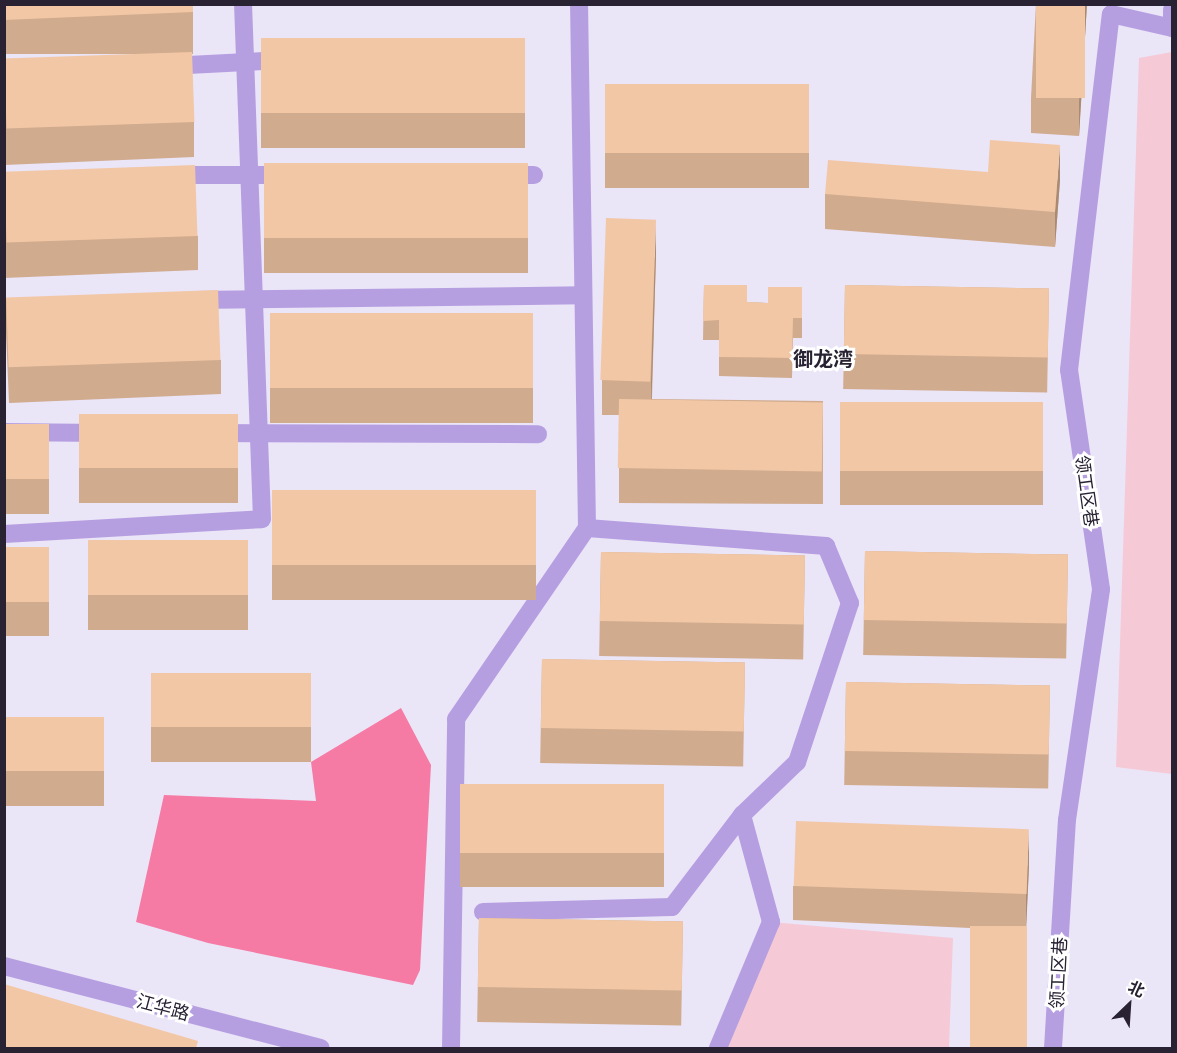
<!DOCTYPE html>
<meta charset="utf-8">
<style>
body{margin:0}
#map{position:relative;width:1177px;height:1053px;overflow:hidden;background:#ebe5f8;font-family:"Golos Text","Noto Sans SC",sans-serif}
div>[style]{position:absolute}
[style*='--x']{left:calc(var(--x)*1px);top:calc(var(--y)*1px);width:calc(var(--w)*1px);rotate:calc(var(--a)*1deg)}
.green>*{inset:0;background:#f5cad6}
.forest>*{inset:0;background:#f57ba4}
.minor>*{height:18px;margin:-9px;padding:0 9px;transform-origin:9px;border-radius:9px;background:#b69fe1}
.wall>*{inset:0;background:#d0ab8e;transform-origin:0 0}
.shaded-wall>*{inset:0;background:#a98b74}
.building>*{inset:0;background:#f2c7a5;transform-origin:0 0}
span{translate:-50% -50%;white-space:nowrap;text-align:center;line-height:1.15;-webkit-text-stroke:6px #fff;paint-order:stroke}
.street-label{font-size:18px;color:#282233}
.neighbourhood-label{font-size:20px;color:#282233;font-weight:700}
.frame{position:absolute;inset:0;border:6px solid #282233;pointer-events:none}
.north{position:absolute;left:1099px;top:975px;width:60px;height:60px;-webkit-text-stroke:4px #fff;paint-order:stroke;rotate:25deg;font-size:16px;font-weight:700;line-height:24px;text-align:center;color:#282233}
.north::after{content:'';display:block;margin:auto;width:21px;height:27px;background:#282233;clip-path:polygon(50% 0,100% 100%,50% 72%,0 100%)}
</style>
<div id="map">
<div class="green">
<i style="clip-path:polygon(1172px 52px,1172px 774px,1116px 767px,1139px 58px)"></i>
<i style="clip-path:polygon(771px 922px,953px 938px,949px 1048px,718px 1048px)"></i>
</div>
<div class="forest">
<i style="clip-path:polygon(401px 708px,431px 765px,420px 970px,413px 985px,208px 943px,136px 922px,164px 795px,316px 801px,311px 762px)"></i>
</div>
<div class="minor">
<i style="--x:169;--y:66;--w:116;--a:-3"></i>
<i style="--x:171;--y:175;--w:117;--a:0"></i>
<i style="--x:504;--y:175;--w:30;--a:0"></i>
<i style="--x:195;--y:300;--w:388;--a:-0.7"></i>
<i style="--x:4;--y:432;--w:98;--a:0.6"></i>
<i style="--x:213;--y:433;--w:325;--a:0.2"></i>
<i style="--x:587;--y:528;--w:240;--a:4.3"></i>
<i style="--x:826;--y:546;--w:62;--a:67.2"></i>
<i style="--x:850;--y:603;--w:168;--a:108.4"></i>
<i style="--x:797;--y:762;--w:76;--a:136.1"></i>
<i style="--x:742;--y:815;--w:111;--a:74.8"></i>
<i style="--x:771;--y:922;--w:137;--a:112.8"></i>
<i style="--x:4;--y:534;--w:258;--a:-3.3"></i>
<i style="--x:262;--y:519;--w:515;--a:-92.11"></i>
<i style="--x:483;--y:912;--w:189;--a:-1.5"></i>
<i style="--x:672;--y:907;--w:116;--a:-52.7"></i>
<i style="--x:4;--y:966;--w:327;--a:14.5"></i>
<i style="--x:451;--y:1048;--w:329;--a:-89.1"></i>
<i style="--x:456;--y:719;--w:232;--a:-55.6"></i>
<i style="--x:587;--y:528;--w:524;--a:-90.87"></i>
<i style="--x:1053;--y:1048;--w:228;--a:-86.5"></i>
<i style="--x:1067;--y:820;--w:233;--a:-81.6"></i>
<i style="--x:1101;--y:589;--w:221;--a:-98.3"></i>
<i style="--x:1069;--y:370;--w:358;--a:-83.3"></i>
<i style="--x:1111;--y:14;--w:63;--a:12.9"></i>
<i style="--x:1172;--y:28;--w:18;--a:-90"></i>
</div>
<div class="wall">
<i style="left:4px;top:4px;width:189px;height:50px"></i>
<i style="clip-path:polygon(256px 4px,519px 4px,519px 5px,256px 6px)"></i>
<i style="clip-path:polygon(1036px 4px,1087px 4px,1079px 136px,1031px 133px,1031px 98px)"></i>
<i style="left:261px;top:38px;width:264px;height:110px"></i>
<i style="clip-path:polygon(4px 60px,194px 122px,194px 157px,4px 165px)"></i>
<i style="left:605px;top:84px;width:204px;height:104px"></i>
<i style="left:264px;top:163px;width:264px;height:110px"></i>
<i style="clip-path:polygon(4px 173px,198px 236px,198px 270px,4px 278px)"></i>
<i style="clip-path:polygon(1060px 180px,1055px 247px,825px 229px,825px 194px)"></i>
<i style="clip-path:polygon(656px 254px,652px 399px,823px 401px,823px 504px,619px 503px,619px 415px,602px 415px,602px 380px)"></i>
<i style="clip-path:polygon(704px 285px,747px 302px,768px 303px,802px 287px,802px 338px,793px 338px,792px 378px,719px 376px,719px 340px,703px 340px)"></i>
<i style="left:845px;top:285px;width:204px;height:104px;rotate:1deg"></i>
<i style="clip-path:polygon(6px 298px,221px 360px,221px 394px,9px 403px,6px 333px)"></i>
<i style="left:270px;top:313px;width:263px;height:110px"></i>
<i style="left:840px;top:402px;width:203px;height:103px"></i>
<i style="left:79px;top:414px;width:159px;height:89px"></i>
<i style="left:49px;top:424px;width:90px;height:45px;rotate:90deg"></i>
<i style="left:272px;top:490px;width:264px;height:110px"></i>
<i style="left:88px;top:540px;width:160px;height:90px"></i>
<i style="left:4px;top:547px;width:45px;height:89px"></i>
<i style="left:865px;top:551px;width:203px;height:104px;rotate:1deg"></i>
<i style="left:601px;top:552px;width:204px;height:104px;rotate:1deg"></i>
<i style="left:542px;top:659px;width:203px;height:104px;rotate:1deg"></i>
<i style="left:151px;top:673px;width:160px;height:89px"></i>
<i style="left:846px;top:682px;width:204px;height:103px;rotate:1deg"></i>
<i style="left:4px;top:717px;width:100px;height:89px"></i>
<i style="left:460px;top:784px;width:204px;height:103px"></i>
<i style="clip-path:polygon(1029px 866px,1026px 926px,970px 928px,793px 920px,793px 886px)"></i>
<i style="left:479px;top:918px;width:204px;height:104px;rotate:1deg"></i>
</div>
<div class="shaded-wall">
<i style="clip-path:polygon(1085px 4px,1087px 4px,1079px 136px,1079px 102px)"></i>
<i style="clip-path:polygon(1060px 145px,1060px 180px,1055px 247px,1055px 212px)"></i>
<i style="clip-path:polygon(656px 220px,656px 254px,651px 416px,651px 382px)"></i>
<i style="clip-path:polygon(1029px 831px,1029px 866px,1026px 931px,1026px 896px)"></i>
</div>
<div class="building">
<i style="clip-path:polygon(4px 4px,193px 4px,193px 12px,4px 20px)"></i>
<i style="left:1036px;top:4px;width:49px;height:94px"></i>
<i style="left:261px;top:38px;width:264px;height:75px"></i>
<i style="left:192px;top:52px;width:70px;height:188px;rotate:88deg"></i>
<i style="left:605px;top:84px;width:204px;height:69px"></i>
<i style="clip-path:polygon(990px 140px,1060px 145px,1055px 212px,825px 194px,828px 160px,988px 172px)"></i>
<i style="left:264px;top:163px;width:264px;height:75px"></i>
<i style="left:195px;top:165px;width:71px;height:191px;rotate:88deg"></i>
<i style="left:606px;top:218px;width:50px;height:162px;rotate:2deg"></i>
<i style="clip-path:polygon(704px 285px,747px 285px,747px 302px,768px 303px,768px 287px,802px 287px,802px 318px,793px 318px,792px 358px,719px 357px,719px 320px,703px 321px)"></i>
<i style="left:845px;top:285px;width:204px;height:69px;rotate:1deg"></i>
<i style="left:218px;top:290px;width:70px;height:212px;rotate:88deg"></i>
<i style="left:270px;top:313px;width:263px;height:75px"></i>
<i style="left:619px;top:399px;width:204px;height:69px;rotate:1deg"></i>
<i style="left:840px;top:402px;width:203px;height:69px"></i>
<i style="left:79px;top:414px;width:159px;height:54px"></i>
<i style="left:49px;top:424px;width:55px;height:45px;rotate:90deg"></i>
<i style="left:272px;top:490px;width:264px;height:75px"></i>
<i style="left:88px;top:540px;width:160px;height:55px"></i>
<i style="left:4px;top:547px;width:45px;height:55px"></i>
<i style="left:865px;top:551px;width:203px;height:69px;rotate:1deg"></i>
<i style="left:601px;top:552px;width:204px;height:69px;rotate:1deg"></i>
<i style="left:542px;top:659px;width:203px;height:69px;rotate:1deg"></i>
<i style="left:151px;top:673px;width:160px;height:54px"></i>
<i style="left:846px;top:682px;width:204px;height:69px;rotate:1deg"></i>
<i style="left:4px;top:717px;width:100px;height:54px"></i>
<i style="left:460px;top:784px;width:204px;height:69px"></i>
<i style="left:796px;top:821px;width:233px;height:65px;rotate:2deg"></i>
<i style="left:479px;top:918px;width:204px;height:69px;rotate:1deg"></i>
<i style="left:970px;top:926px;width:57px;height:122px"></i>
<i style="clip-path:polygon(4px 984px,198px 1041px,196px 1048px,4px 1048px)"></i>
</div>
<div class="street-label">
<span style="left:1087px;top:491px;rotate:82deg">领工区巷</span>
<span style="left:1058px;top:973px;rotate:-87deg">领工区巷</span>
<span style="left:163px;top:1007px;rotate:15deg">江华路</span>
</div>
<div class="neighbourhood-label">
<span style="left:823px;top:358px">御龙湾</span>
</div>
<div class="frame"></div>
<div class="north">北</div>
</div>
